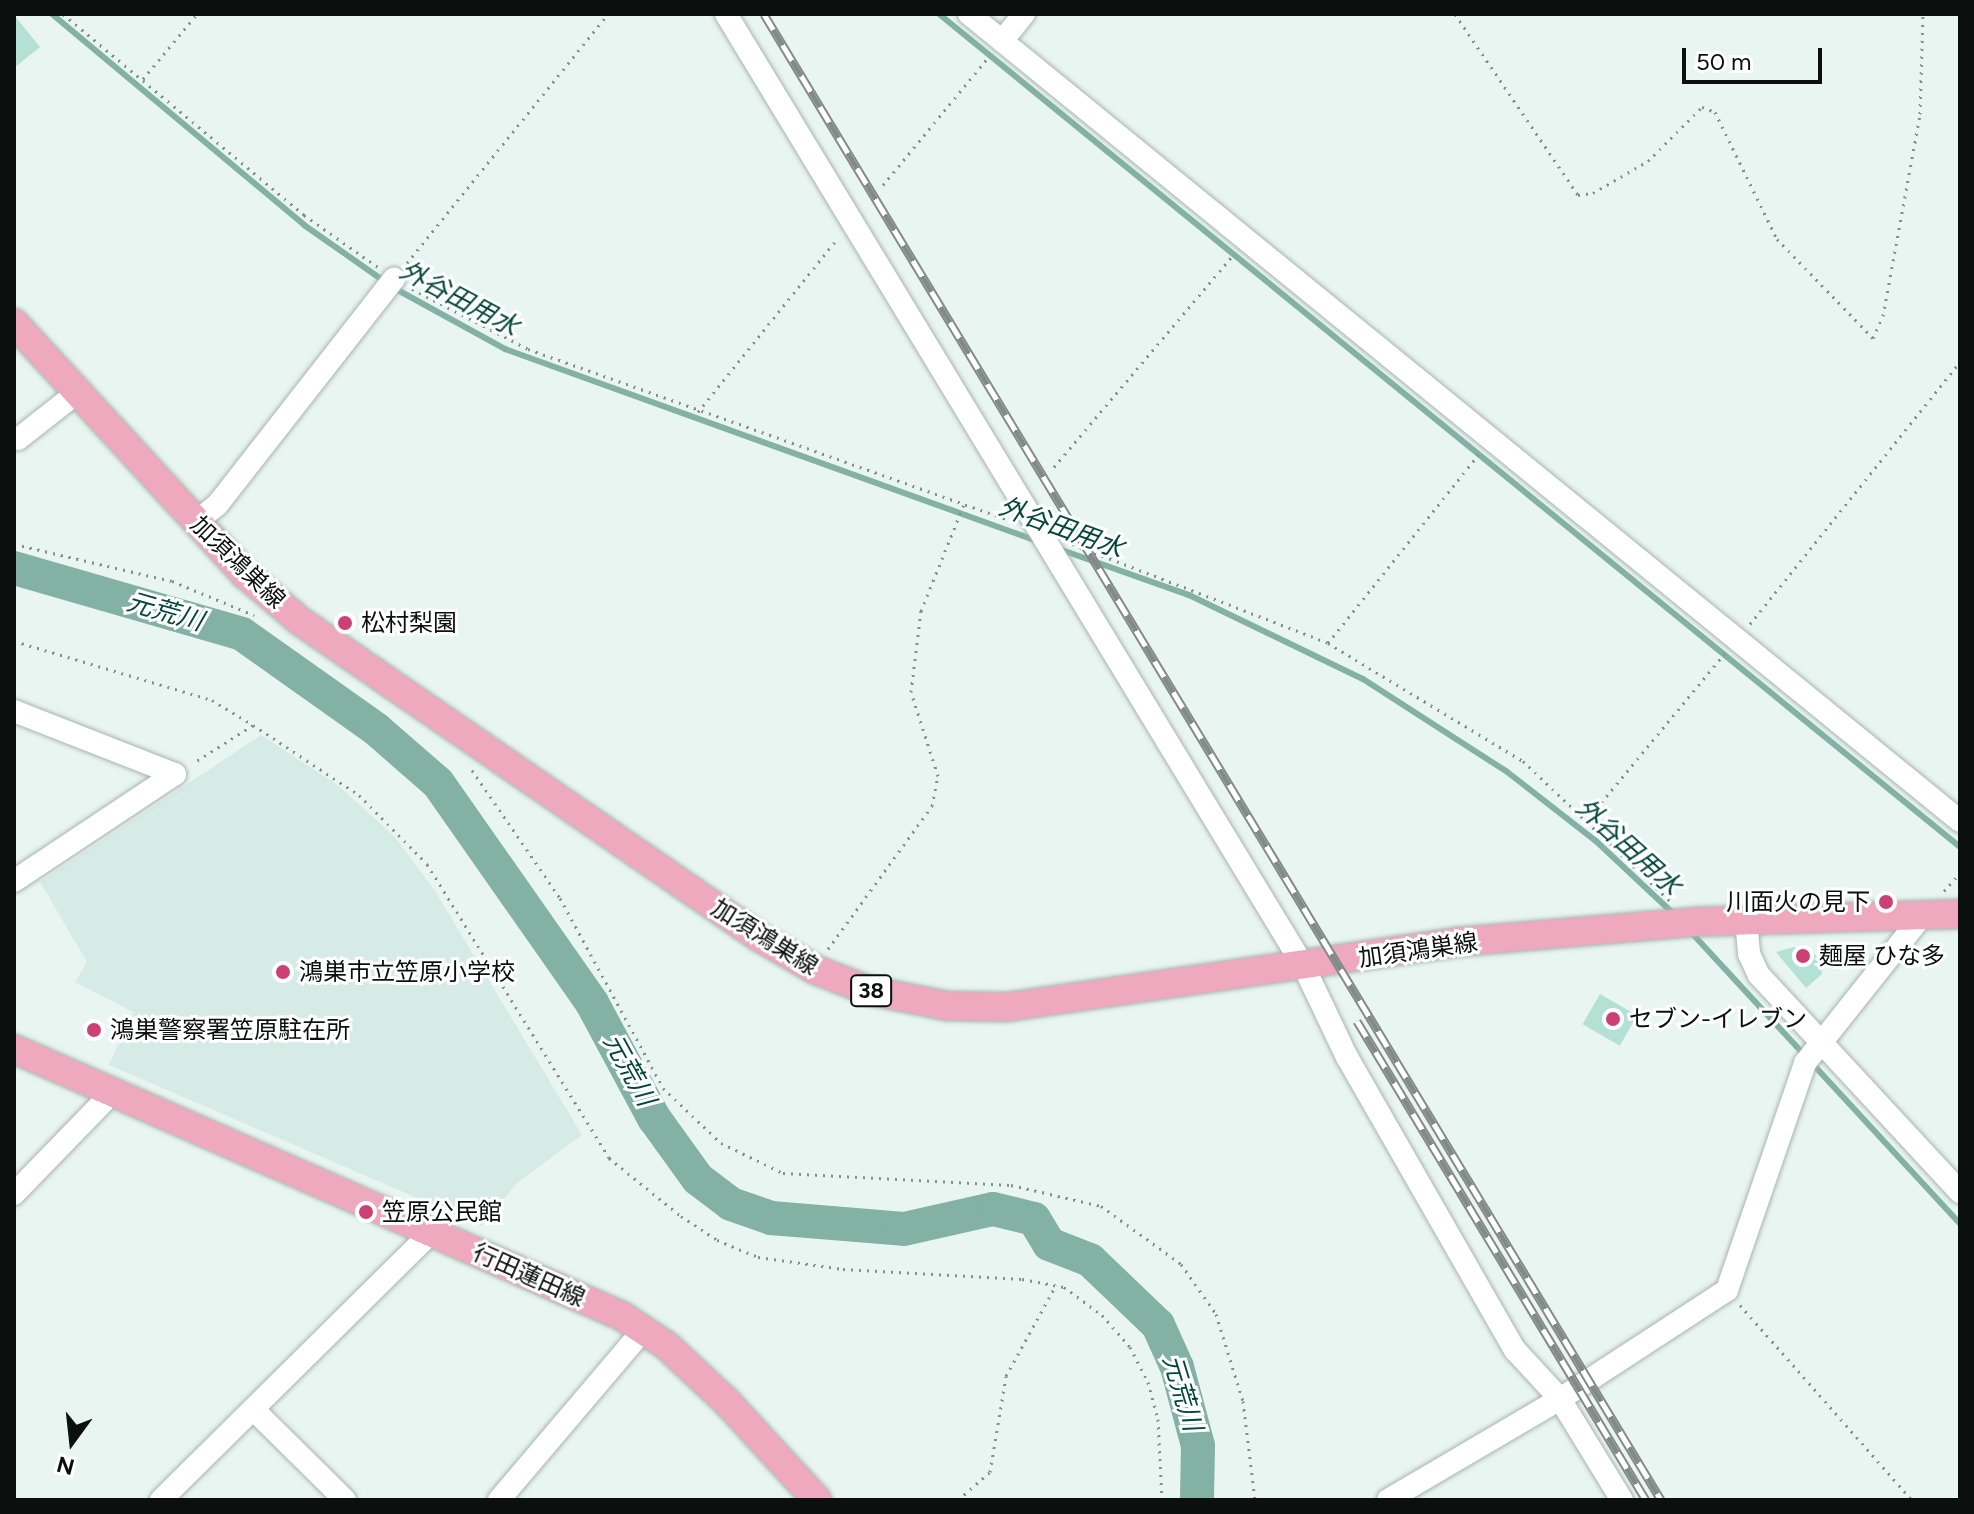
<!DOCTYPE html>
<meta charset="utf-8">
<style>
body{margin:0}
#map{position:relative;width:1974px;height:1514px;overflow:hidden;background:#e9f5f1;font-family:Figtree,"Noto Sans JP",sans-serif}
div>[style]{position:absolute}
[style*='--x']{left:calc(var(--x)*1px);top:calc(var(--y)*1px);width:calc(var(--w)*1px);rotate:calc(var(--a)*1deg)}
.built>*{inset:0;background:#d6ebe5}
.stream>*{height:6px;margin:-3px;padding:0 3px;transform-origin:3px;border-radius:3px;background:#83b1a4}
.river>*{height:34px;margin:-17px;padding:0 17px;transform-origin:17px;border-radius:17px;background:#83b1a4}
.building>*{inset:0;background:#b3e2d5;transform-origin:0 0}
.path>*{height:3px;margin-top:-1.5px;transform-origin:0;background:repeating-linear-gradient(90deg,#878f8d 0 2px,transparent 0 8px)}
.roads{filter:drop-shadow(0 0 2px #a8b4b0) drop-shadow(0 0 2px #a8b4b0)}
.minor>*{height:22px;margin:-11px;padding:0 11px;transform-origin:11px;border-radius:11px;background:#fff}
.major>*{height:28px;margin:-14px;padding:0 14px;transform-origin:14px;border-radius:14px;background:#eea9be}
.rail>*{height:9px;margin-top:-4.5px;transform-origin:0;background:repeating-linear-gradient(90deg,#fff 0 18px,#838b88 0 36px);box-sizing:border-box;border-block:2px solid #838b88}
.dots>*{width:22px;height:22px;translate:-50% -50%;box-sizing:border-box;border:4px solid #fff;border-radius:50%}
span{translate:-50% -50%;white-space:nowrap;text-align:center;line-height:1.15;-webkit-text-stroke:6px #fff;paint-order:stroke}
.shield-label span{padding:2px 6px;background:#fff;border:2px solid;border-radius:6px;-webkit-text-stroke-width:0}
.shield-label{font-size:22px;color:#0b0f0e;font-weight:700}
.street-label{font-size:24px;color:#0b0f0e}
.poi-label{font-size:24px;color:#0b0f0e}
.left{translate:0 -50%;text-align:left}
.right{translate:-100% -50%;text-align:right}
.water-label{font-size:26px;color:#03483b;font-style:italic}
.frame{position:absolute;inset:0;border:16px solid #0b0f0e;pointer-events:none}
.north{position:absolute;left:32px;top:1402px;width:80px;height:80px;-webkit-text-stroke:6px #fff;paint-order:stroke;rotate:195deg;font-size:22px;font-weight:700;line-height:32px;text-align:center;color:#0b0f0e}
.north::after{content:'';display:block;margin:auto;width:28px;height:36px;background:#0b0f0e;clip-path:polygon(50% 0,100% 100%,50% 72%,0 100%)}
.scale{position:absolute;left:1682px;top:48px;width:140px;height:36px;box-sizing:border-box;border:4px solid #0b0f0e;border-top:0;padding-left:10px;font-size:24px;line-height:28px;white-space:nowrap;color:#0b0f0e;-webkit-text-stroke:6px #fff;paint-order:stroke}
</style>
<div id="map">
<div class="built">
<i style="clip-path:polygon(261px 735px,339px 786px,394px 836px,435px 891px,582px 1135px,517px 1183px,482px 1226px,109px 1065px,133px 1012px,75px 982px,87px 962px,40px 882px)"></i>
</div>
<div class="stream">
<i style="--x:52;--y:14;--w:329;--a:39.9"></i>
<i style="--x:304;--y:225;--w:98;--a:35"></i>
<i style="--x:939;--y:14;--w:1318;--a:39.21"></i>
<i style="--x:394;--y:288;--w:127;--a:28.8"></i>
<i style="--x:505;--y:349;--w:566;--a:19.84"></i>
<i style="--x:1059;--y:549;--w:138;--a:19.5"></i>
<i style="--x:1189;--y:595;--w:193;--a:25.8"></i>
<i style="--x:1363;--y:679;--w:170;--a:32.8"></i>
<i style="--x:1506;--y:771;--w:114;--a:37.9"></i>
<i style="--x:1596;--y:841;--w:110;--a:43.2"></i>
<i style="--x:1689;--y:930;--w:400;--a:47.3"></i>
</div>
<div class="river">
<i style="--x:14;--y:568;--w:237;--a:16.1"></i>
<i style="--x:242;--y:634;--w:164;--a:35.3"></i>
<i style="--x:376;--y:729;--w:82;--a:41.1"></i>
<i style="--x:438;--y:783;--w:269;--a:55"></i>
<i style="--x:592;--y:1003;--w:131;--a:61.7"></i>
<i style="--x:654;--y:1118;--w:75;--a:54.2"></i>
<i style="--x:698;--y:1179;--w:41;--a:37.1"></i>
<i style="--x:731;--y:1204;--w:42;--a:19.3"></i>
<i style="--x:771;--y:1218;--w:133;--a:4.7"></i>
<i style="--x:904;--y:1229;--w:91;--a:-12.7"></i>
<i style="--x:993;--y:1209;--w:42;--a:13.7"></i>
<i style="--x:1034;--y:1219;--w:29;--a:59"></i>
<i style="--x:1049;--y:1244;--w:44;--a:21.3"></i>
<i style="--x:1090;--y:1260;--w:94;--a:43.7"></i>
<i style="--x:1158;--y:1325;--w:46;--a:65.7"></i>
<i style="--x:1177;--y:1367;--w:82;--a:75.1"></i>
<i style="--x:1198;--y:1446;--w:54;--a:91.1"></i>
</div>
<div class="building">
<i style="clip-path:polygon(14px 15px,40px 47px,14px 68px)"></i>
<i style="clip-path:polygon(1794px 947px,1813px 952px,1820px 962px,1822px 974px,1806px 988px,1776px 952px)"></i>
<i style="left:1600px;top:994px;width:43px;height:35px;rotate:30deg"></i>
</div>
<div class="path">
<i style="--x:63;--y:14;--w:314;--a:39.8"></i>
<i style="--x:304;--y:215;--w:92;--a:35.2"></i>
<i style="--x:1455;--y:14;--w:219;--a:55.8"></i>
<i style="--x:1578;--y:195;--w:15;--a:-8"></i>
<i style="--x:1593;--y:193;--w:64;--a:-30.2"></i>
<i style="--x:1648;--y:161;--w:76;--a:-45"></i>
<i style="--x:1702;--y:107;--w:14;--a:21"></i>
<i style="--x:1715;--y:112;--w:141;--a:64"></i>
<i style="--x:1777;--y:239;--w:138;--a:45.9"></i>
<i style="--x:1873;--y:338;--w:24;--a:-66"></i>
<i style="--x:1883;--y:316;--w:205;--a:-79.6"></i>
<i style="--x:1920;--y:114;--w:100;--a:-88.3"></i>
<i style="--x:143;--y:79;--w:85;--a:-50.3"></i>
<i style="--x:883;--y:185;--w:168;--a:-50.5"></i>
<i style="--x:407;--y:263;--w:320;--a:-51.1"></i>
<i style="--x:412;--y:289;--w:131;--a:27.3"></i>
<i style="--x:528;--y:349;--w:510;--a:19.57"></i>
<i style="--x:698;--y:412;--w:223;--a:-51.2"></i>
<i style="--x:1054;--y:467;--w:276;--a:-49.8"></i>
<i style="--x:14;--y:544;--w:162;--a:13.2"></i>
<i style="--x:172;--y:581;--w:89;--a:22.5"></i>
<i style="--x:1072;--y:544;--w:274;--a:21.1"></i>
<i style="--x:1328;--y:643;--w:228;--a:31.2"></i>
<i style="--x:1523;--y:761;--w:202;--a:43.6"></i>
<i style="--x:1750;--y:624;--w:336;--a:-51.3"></i>
<i style="--x:14;--y:641;--w:207;--a:16.6"></i>
<i style="--x:212;--y:700;--w:48;--a:31.4"></i>
<i style="--x:253;--y:725;--w:72;--a:147.4"></i>
<i style="--x:1328;--y:643;--w:241;--a:-51.4"></i>
<i style="--x:253;--y:725;--w:127;--a:33.4"></i>
<i style="--x:359;--y:795;--w:97;--a:45.4"></i>
<i style="--x:427;--y:864;--w:346;--a:58.2"></i>
<i style="--x:609;--y:1158;--w:92;--a:38.9"></i>
<i style="--x:681;--y:1216;--w:43;--a:33.7"></i>
<i style="--x:717;--y:1240;--w:44;--a:22.5"></i>
<i style="--x:758;--y:1257;--w:86;--a:8"></i>
<i style="--x:843;--y:1269;--w:179;--a:3.2"></i>
<i style="--x:1022;--y:1279;--w:43;--a:10.8"></i>
<i style="--x:1064;--y:1287;--w:47;--a:36.4"></i>
<i style="--x:1102;--y:1315;--w:43;--a:48.8"></i>
<i style="--x:1130;--y:1347;--w:39;--a:63"></i>
<i style="--x:1148;--y:1382;--w:38;--a:75"></i>
<i style="--x:1158;--y:1419;--w:81;--a:87.2"></i>
<i style="--x:472;--y:770;--w:155;--a:55.5"></i>
<i style="--x:560;--y:898;--w:216;--a:61.5"></i>
<i style="--x:663;--y:1088;--w:80;--a:43.5"></i>
<i style="--x:721;--y:1143;--w:69;--a:25.8"></i>
<i style="--x:783;--y:1173;--w:228;--a:3"></i>
<i style="--x:1011;--y:1185;--w:92;--a:13.1"></i>
<i style="--x:1101;--y:1206;--w:99;--a:35.9"></i>
<i style="--x:1181;--y:1264;--w:61;--a:55"></i>
<i style="--x:1216;--y:1314;--w:91;--a:72.8"></i>
<i style="--x:1243;--y:1401;--w:100;--a:83.1"></i>
<i style="--x:1586;--y:821;--w:217;--a:-50.4"></i>
<i style="--x:1944;--y:891;--w:24;--a:-48"></i>
<i style="--x:828;--y:949;--w:177;--a:-54"></i>
<i style="--x:932;--y:806;--w:31;--a:-79"></i>
<i style="--x:938;--y:776;--w:88;--a:-107.8"></i>
<i style="--x:911;--y:692;--w:82;--a:-83"></i>
<i style="--x:921;--y:611;--w:115;--a:-68.1"></i>
<i style="--x:1740;--y:1305;--w:260;--a:48.6"></i>
<i style="--x:958;--y:1500;--w:43;--a:-41.2"></i>
<i style="--x:990;--y:1472;--w:97;--a:-80.5"></i>
<i style="--x:1006;--y:1376;--w:104;--a:-61.2"></i>
</div>
<div class="roads">
<div class="minor">
<i style="--x:726;--y:14;--w:1115;--a:58.76"></i>
<i style="--x:1304;--y:967;--w:100;--a:64.5"></i>
<i style="--x:1347;--y:1057;--w:338;--a:60.2"></i>
<i style="--x:1515;--y:1350;--w:67;--a:47.4"></i>
<i style="--x:1560;--y:1399;--w:119;--a:58.5"></i>
<i style="--x:969;--y:14;--w:1278;--a:39.16"></i>
<i style="--x:1002;--y:41;--w:35;--a:-51"></i>
<i style="--x:18;--y:439;--w:76;--a:-38.1"></i>
<i style="--x:196;--y:522;--w:28;--a:-39"></i>
<i style="--x:218;--y:504;--w:286;--a:-52"></i>
<i style="--x:14;--y:711;--w:173;--a:21.4"></i>
<i style="--x:175;--y:774;--w:193;--a:146.4"></i>
<i style="--x:1746;--y:919;--w:35;--a:85"></i>
<i style="--x:1749;--y:954;--w:23;--a:65"></i>
<i style="--x:1759;--y:975;--w:296;--a:47.2"></i>
<i style="--x:14;--y:1194;--w:139;--a:-45.9"></i>
<i style="--x:254;--y:1410;--w:128;--a:44.7"></i>
<i style="--x:161;--y:1500;--w:381;--a:-44.7"></i>
<i style="--x:499;--y:1500;--w:223;--a:-49.7"></i>
<i style="--x:1388;--y:1500;--w:199;--a:-30.4"></i>
<i style="--x:1560;--y:1399;--w:199;--a:-33.1"></i>
<i style="--x:1727;--y:1290;--w:240;--a:-71"></i>
<i style="--x:1805;--y:1063;--w:188;--a:-51.5"></i>
</div>
<div class="major">
<i style="--x:14;--y:323;--w:343;--a:47.4"></i>
<i style="--x:246;--y:575;--w:71;--a:40.4"></i>
<i style="--x:300;--y:621;--w:557;--a:34.55"></i>
<i style="--x:759;--y:937;--w:66;--a:30.1"></i>
<i style="--x:816;--y:970;--w:55;--a:21.4"></i>
<i style="--x:867;--y:990;--w:82;--a:11.3"></i>
<i style="--x:947;--y:1006;--w:60;--a:1"></i>
<i style="--x:1007;--y:1007;--w:455;--a:-8.2"></i>
<i style="--x:1457;--y:942;--w:237;--a:-4.8"></i>
<i style="--x:1693;--y:922;--w:267;--a:-1.7"></i>
<i style="--x:14;--y:1049;--w:664;--a:23.71"></i>
<i style="--x:622;--y:1316;--w:54;--a:33.7"></i>
<i style="--x:667;--y:1346;--w:82;--a:43"></i>
<i style="--x:727;--y:1402;--w:133;--a:47.4"></i>
</div>
</div>
<div class="rail">
<i style="--x:764;--y:14;--w:1736;--a:58.88"></i>
<i style="--x:1357;--y:1021;--w:559;--a:58.9"></i>
</div>
<div class="dots">
<i style="left:345px;top:623px;background:#cc4073"></i>
<i style="left:1886px;top:902px;background:#cc4073"></i>
<i style="left:1803px;top:956px;background:#cc4073"></i>
<i style="left:283px;top:972px;background:#cc4073"></i>
<i style="left:1613px;top:1019px;background:#cc4073"></i>
<i style="left:94px;top:1030px;background:#cc4073"></i>
<i style="left:366px;top:1212px;background:#cc4073"></i>
</div>
<div class="shield-label">
<span style="left:871px;top:991px">38</span>
</div>
<div class="street-label">
<span style="left:238px;top:562px;rotate:44deg">加須鴻巣線</span>
<span style="left:765px;top:937px;rotate:32deg">加須鴻巣線</span>
<span style="left:1418px;top:950px;rotate:-8deg">加須鴻巣線</span>
<span style="left:529px;top:1275px;rotate:24deg">行田蓮田線</span>
</div>
<div class="poi-label">
<span class="left" style="left:361px;top:623px">松村梨園</span>
<span class="right" style="left:1870px;top:902px">川面火の見下</span>
<span class="left" style="left:1819px;top:956px">麺屋 ひな多</span>
<span class="left" style="left:299px;top:972px">鴻巣市立笠原小学校</span>
<span class="left" style="left:1629px;top:1019px">セブン-イレブン</span>
<span class="left" style="left:110px;top:1030px">鴻巣警察署笠原駐在所</span>
<span class="left" style="left:382px;top:1212px">笠原公民館</span>
</div>
<div class="water-label">
<span style="left:459px;top:299px;rotate:28deg">外谷田用水</span>
<span style="left:1061px;top:528px;rotate:20deg">外谷田用水</span>
<span style="left:165px;top:612px;rotate:16deg">元荒川</span>
<span style="left:1628px;top:847px;rotate:42deg">外谷田用水</span>
<span style="left:629px;top:1070px;rotate:61deg">元荒川</span>
<span style="left:1182px;top:1393px;rotate:73deg">元荒川</span>
</div>
<div class="frame"></div>
<div class="north">N</div>
<div class="scale">50 m</div>
</div>
